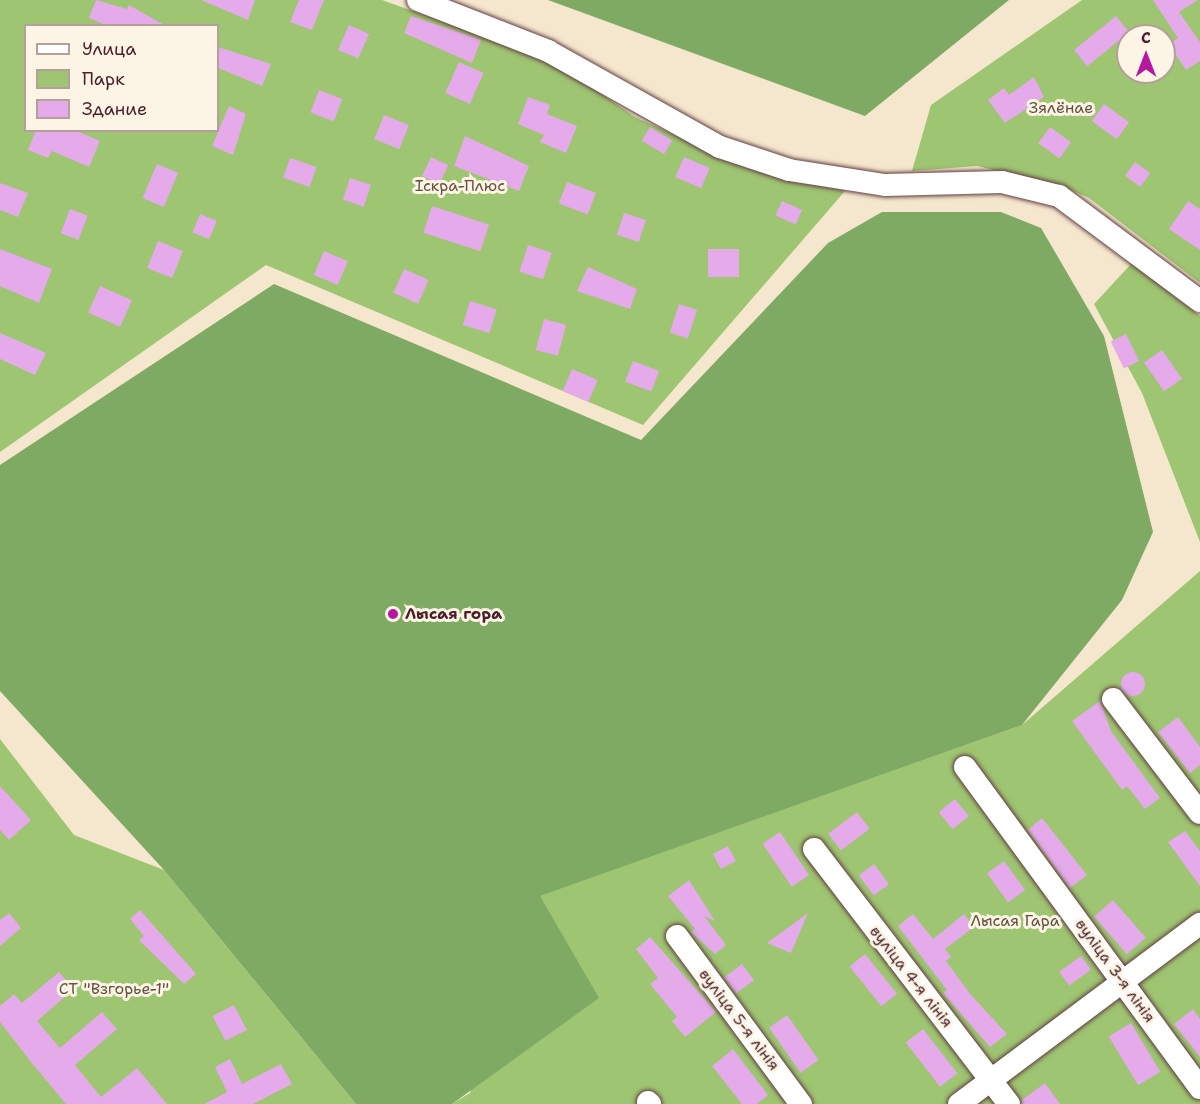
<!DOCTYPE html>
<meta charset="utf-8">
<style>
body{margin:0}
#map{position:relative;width:1200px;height:1104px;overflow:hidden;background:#f5e7cd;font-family:"Shantell Sans",sans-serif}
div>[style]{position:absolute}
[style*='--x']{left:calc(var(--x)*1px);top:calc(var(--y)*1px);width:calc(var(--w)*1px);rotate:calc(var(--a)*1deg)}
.green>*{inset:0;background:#9ec571}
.forest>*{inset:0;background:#7eaa63}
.building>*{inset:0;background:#e4aaea;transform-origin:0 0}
.round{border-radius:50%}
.roads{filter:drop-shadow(0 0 2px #643d43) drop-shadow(0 0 2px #643d43)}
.minor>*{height:22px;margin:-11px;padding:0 11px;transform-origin:11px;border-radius:11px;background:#fff}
.dots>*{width:16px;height:16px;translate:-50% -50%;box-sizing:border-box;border:3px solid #fcf5e5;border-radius:50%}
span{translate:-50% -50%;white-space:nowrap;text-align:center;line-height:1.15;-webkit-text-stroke:6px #fcf5e5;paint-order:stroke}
.park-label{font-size:16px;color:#635140}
.poi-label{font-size:16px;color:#4a1f2b;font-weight:700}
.left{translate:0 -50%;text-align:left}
.street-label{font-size:16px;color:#4a1f2b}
.legend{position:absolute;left:24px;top:24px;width:195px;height:108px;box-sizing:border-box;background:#fcf5e5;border:2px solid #b59f9b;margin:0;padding:8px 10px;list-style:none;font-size:18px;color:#4a1f2b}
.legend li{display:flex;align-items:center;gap:12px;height:30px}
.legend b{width:30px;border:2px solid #b59f9b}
.north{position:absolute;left:1116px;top:24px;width:60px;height:60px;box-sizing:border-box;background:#fcf5e5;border:2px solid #b59f9b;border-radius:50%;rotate:0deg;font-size:16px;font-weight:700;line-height:24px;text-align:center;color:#4a1f2b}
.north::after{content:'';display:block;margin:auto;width:21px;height:27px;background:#b5179e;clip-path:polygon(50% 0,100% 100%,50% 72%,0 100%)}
</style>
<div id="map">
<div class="green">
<i style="clip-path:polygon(evenodd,0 0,382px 0,517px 48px,572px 74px,635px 117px,747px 168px,845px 191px,643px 425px,266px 265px,0 452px,0 0,26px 26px,218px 26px,218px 130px,26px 130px,26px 26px)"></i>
<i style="clip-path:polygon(evenodd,1082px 0,1200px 0,1200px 283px,1089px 198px,1062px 186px,977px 166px,912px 171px,931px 105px,1082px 0,1128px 36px,1164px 36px,1164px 72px,1128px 72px,1128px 36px)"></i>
<i style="clip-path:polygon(1132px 263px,1200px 316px,1200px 542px,1142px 393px,1094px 304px)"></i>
<i style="clip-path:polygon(1200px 571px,1200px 1104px,452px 1104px,470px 1093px,539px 896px,1022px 725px)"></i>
<i style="clip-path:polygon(0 739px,74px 835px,164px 870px,356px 1104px,0 1104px)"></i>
</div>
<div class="forest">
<i style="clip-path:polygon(548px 0,1009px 0,865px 116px)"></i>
<i style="clip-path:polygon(882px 212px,1001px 212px,1041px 228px,1104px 336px,1153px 532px,1122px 600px,1022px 725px,540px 896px,599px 998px,452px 1104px,356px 1104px,164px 870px,0 691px,0 465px,274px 284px,641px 440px,828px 243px)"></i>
</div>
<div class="building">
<i style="clip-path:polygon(96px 0,127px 9px,129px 5px,166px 26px,108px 26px,89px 18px)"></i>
<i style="clip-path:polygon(201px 0,255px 0,248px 20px)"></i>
<i style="clip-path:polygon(299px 0,324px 0,312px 30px,290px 22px)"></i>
<i style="clip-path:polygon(1153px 0,1198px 0,1179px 12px,1200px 42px,1200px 61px,1186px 70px,1169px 44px,1178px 38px)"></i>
<i style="clip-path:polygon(411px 16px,481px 40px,472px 63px,404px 33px)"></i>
<i style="left:1116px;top:16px;width:21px;height:54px;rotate:51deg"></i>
<i style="left:349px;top:25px;width:22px;height:27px;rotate:24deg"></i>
<i style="clip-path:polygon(218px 47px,271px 64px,262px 86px,218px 68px)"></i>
<i style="left:459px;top:62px;width:27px;height:34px;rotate:24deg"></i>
<i style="clip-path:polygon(1034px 77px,1044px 97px,1005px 123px,988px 100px,1004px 88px,1009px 95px)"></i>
<i style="left:319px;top:90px;width:25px;height:24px;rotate:21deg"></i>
<i style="clip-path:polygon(528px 97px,550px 105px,547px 114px,577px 126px,566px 153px,540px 142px,544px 135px,518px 124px)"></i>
<i style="left:1104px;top:104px;width:31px;height:21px;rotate:36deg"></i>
<i style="clip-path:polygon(229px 106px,246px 114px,233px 155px,212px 146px)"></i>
<i style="left:384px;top:115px;width:27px;height:26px;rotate:22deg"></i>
<i style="left:650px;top:127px;width:26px;height:16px;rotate:31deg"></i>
<i style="left:1050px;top:127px;width:26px;height:20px;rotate:36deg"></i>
<i style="clip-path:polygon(36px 130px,74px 130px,100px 141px,89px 167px,52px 151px,48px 158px,28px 150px)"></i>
<i style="clip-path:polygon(465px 136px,529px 166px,519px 191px,454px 166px)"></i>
<i style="left:431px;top:157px;width:19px;height:21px;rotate:25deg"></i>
<i style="left:684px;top:157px;width:28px;height:22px;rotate:23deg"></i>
<i style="left:290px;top:158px;width:28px;height:21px;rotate:19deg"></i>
<i style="left:1135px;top:162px;width:19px;height:17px;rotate:36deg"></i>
<i style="left:157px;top:164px;width:23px;height:37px;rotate:23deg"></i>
<i style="left:350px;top:178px;width:22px;height:23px;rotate:18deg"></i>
<i style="left:567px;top:182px;width:31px;height:23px;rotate:21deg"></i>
<i style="clip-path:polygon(0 183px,28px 193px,18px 217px,0 210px)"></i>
<i style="left:782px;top:201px;width:22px;height:16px;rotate:24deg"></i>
<i style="clip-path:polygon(1188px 201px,1200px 209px,1200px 250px,1169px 229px)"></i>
<i style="left:432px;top:206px;width:60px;height:28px;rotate:18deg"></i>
<i style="left:70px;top:209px;width:19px;height:26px;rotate:21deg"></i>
<i style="left:624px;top:213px;width:23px;height:23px;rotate:18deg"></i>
<i style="left:200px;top:214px;width:18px;height:20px;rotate:22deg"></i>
<i style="left:158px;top:241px;width:27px;height:29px;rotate:22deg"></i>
<i style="left:528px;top:245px;width:25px;height:28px;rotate:18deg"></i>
<i style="clip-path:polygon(0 249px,52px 269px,39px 303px,0 286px)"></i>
<i style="left:708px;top:249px;width:31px;height:28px"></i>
<i style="left:324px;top:251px;width:26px;height:26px;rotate:23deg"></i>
<i style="clip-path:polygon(588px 267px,637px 289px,630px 309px,577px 291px)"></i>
<i style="left:404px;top:269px;width:27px;height:26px;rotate:24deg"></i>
<i style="left:100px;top:286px;width:35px;height:29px;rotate:24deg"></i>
<i style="left:470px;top:301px;width:28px;height:25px;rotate:17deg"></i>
<i style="left:679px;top:304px;width:19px;height:30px;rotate:18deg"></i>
<i style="left:544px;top:319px;width:23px;height:32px;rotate:15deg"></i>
<i style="clip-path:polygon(0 333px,46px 353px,35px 375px,0 359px)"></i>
<i style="left:1126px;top:334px;width:30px;height:17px;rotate:64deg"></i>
<i style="left:1162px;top:350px;width:35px;height:22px;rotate:55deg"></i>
<i style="left:633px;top:361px;width:28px;height:22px;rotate:21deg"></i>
<i style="left:572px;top:369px;width:28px;height:24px;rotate:23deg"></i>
<i class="round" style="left:1121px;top:672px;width:24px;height:24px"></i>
<i style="clip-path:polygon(1100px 701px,1111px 731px,1160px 798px,1145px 809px,1127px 786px,1122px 790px,1072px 721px)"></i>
<i style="clip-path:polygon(1178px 717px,1200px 747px,1200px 765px,1190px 773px,1158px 732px)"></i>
<i style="clip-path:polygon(0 786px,31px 820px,9px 840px,0 830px)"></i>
<i style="left:955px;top:799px;width:22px;height:21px;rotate:51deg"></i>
<i style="left:857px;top:812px;width:21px;height:36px;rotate:53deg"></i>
<i style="clip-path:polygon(1042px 818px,1087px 875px,1070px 888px,1028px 830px)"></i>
<i style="clip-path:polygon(1185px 831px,1200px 851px,1200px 886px,1168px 842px)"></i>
<i style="left:780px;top:832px;width:52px;height:21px;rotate:56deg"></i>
<i style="left:728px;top:846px;width:17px;height:17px;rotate:62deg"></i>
<i style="left:1004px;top:861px;width:36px;height:21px;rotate:54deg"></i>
<i style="left:874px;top:864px;width:25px;height:19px;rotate:53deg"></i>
<i style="clip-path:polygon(689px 880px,715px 921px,704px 916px,726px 945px,715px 954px,691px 932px,695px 929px,668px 896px)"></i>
<i style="left:1113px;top:900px;width:50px;height:25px;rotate:49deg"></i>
<i style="clip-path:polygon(140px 910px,196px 974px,184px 984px,139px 940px,144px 936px,130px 919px)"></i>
<i style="clip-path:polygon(9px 913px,21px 928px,0 946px,0 920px)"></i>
<i style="clip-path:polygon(808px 913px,791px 953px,767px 943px)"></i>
<i style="clip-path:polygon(913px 914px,933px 939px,964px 914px,974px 927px,945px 949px,951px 957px,946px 961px,971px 995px,1007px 1034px,990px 1047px,943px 993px,947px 990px,898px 926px)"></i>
<i style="clip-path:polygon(650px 937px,716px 1012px,685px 1037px,672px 1021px,677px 1017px,650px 984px,658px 978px,636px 949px)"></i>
<i style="left:865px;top:954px;width:51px;height:20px;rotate:51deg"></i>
<i style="left:1081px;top:956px;width:17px;height:27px;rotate:54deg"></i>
<i style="left:742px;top:964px;width:20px;height:22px;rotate:53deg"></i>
<i style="clip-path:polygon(59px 972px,74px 989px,37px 1021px,60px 1048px,102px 1012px,117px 1029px,75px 1065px,101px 1097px,137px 1068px,167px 1104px,66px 1104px,31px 1062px,0 1022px,0 1006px,14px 994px,22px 1003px)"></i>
<i style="left:234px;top:1005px;width:28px;height:24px;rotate:63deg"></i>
<i style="clip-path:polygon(1193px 1009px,1200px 1019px,1200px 1057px,1174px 1024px)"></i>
<i style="left:787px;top:1015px;width:55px;height:22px;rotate:55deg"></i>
<i style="left:1131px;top:1023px;width:57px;height:26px;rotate:59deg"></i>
<i style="left:923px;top:1029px;width:56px;height:22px;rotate:52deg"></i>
<i style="clip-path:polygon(733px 1049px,768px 1095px,757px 1104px,742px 1104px,712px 1066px)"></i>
<i style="clip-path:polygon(230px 1059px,242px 1084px,281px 1064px,292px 1084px,253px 1104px,204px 1104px,227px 1092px,215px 1067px)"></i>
<i style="clip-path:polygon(1045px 1083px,1060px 1104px,1022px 1104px,1022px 1100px)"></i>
</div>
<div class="roads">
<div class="minor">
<i style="--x:418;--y:0;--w:140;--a:21.4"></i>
<i style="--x:548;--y:51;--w:197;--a:29.2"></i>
<i style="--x:720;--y:147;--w:73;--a:18.4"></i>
<i style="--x:789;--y:170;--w:97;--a:8.9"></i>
<i style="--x:885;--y:185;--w:117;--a:-1.5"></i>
<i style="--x:1002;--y:182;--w:59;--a:13.8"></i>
<i style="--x:1059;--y:196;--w:176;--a:36.7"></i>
<i style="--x:1113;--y:699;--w:143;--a:52.7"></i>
<i style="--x:965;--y:767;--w:398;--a:53.8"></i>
<i style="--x:814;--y:849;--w:321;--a:52.6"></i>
<i style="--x:677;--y:936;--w:209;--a:53.6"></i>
<i style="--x:648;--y:1102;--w:3;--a:45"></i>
<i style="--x:959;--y:1104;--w:301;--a:-36.8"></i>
</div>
</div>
<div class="dots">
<i style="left:393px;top:614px;background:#b5179e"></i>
</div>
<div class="park-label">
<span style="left:1061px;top:108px">Зялёнае</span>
<span style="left:460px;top:186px">Іскра-Плюс</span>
<span style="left:1015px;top:921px">Лысая Гара</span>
<span style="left:114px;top:989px">СТ "Взгорье-1"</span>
</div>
<div class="poi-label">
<span class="left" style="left:405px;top:614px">Лысая гора</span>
</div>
<div class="street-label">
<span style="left:1115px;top:971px;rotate:54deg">вуліца 3-я лінія</span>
<span style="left:911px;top:977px;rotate:52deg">вуліца 4-я лінія</span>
<span style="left:739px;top:1020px;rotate:53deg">вуліца 5-я лінія</span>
</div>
<ul class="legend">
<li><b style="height:8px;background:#fff"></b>Улица</li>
<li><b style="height:16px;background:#9ec571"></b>Парк</li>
<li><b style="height:16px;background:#e4aaea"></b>Здание</li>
</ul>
<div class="north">С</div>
</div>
